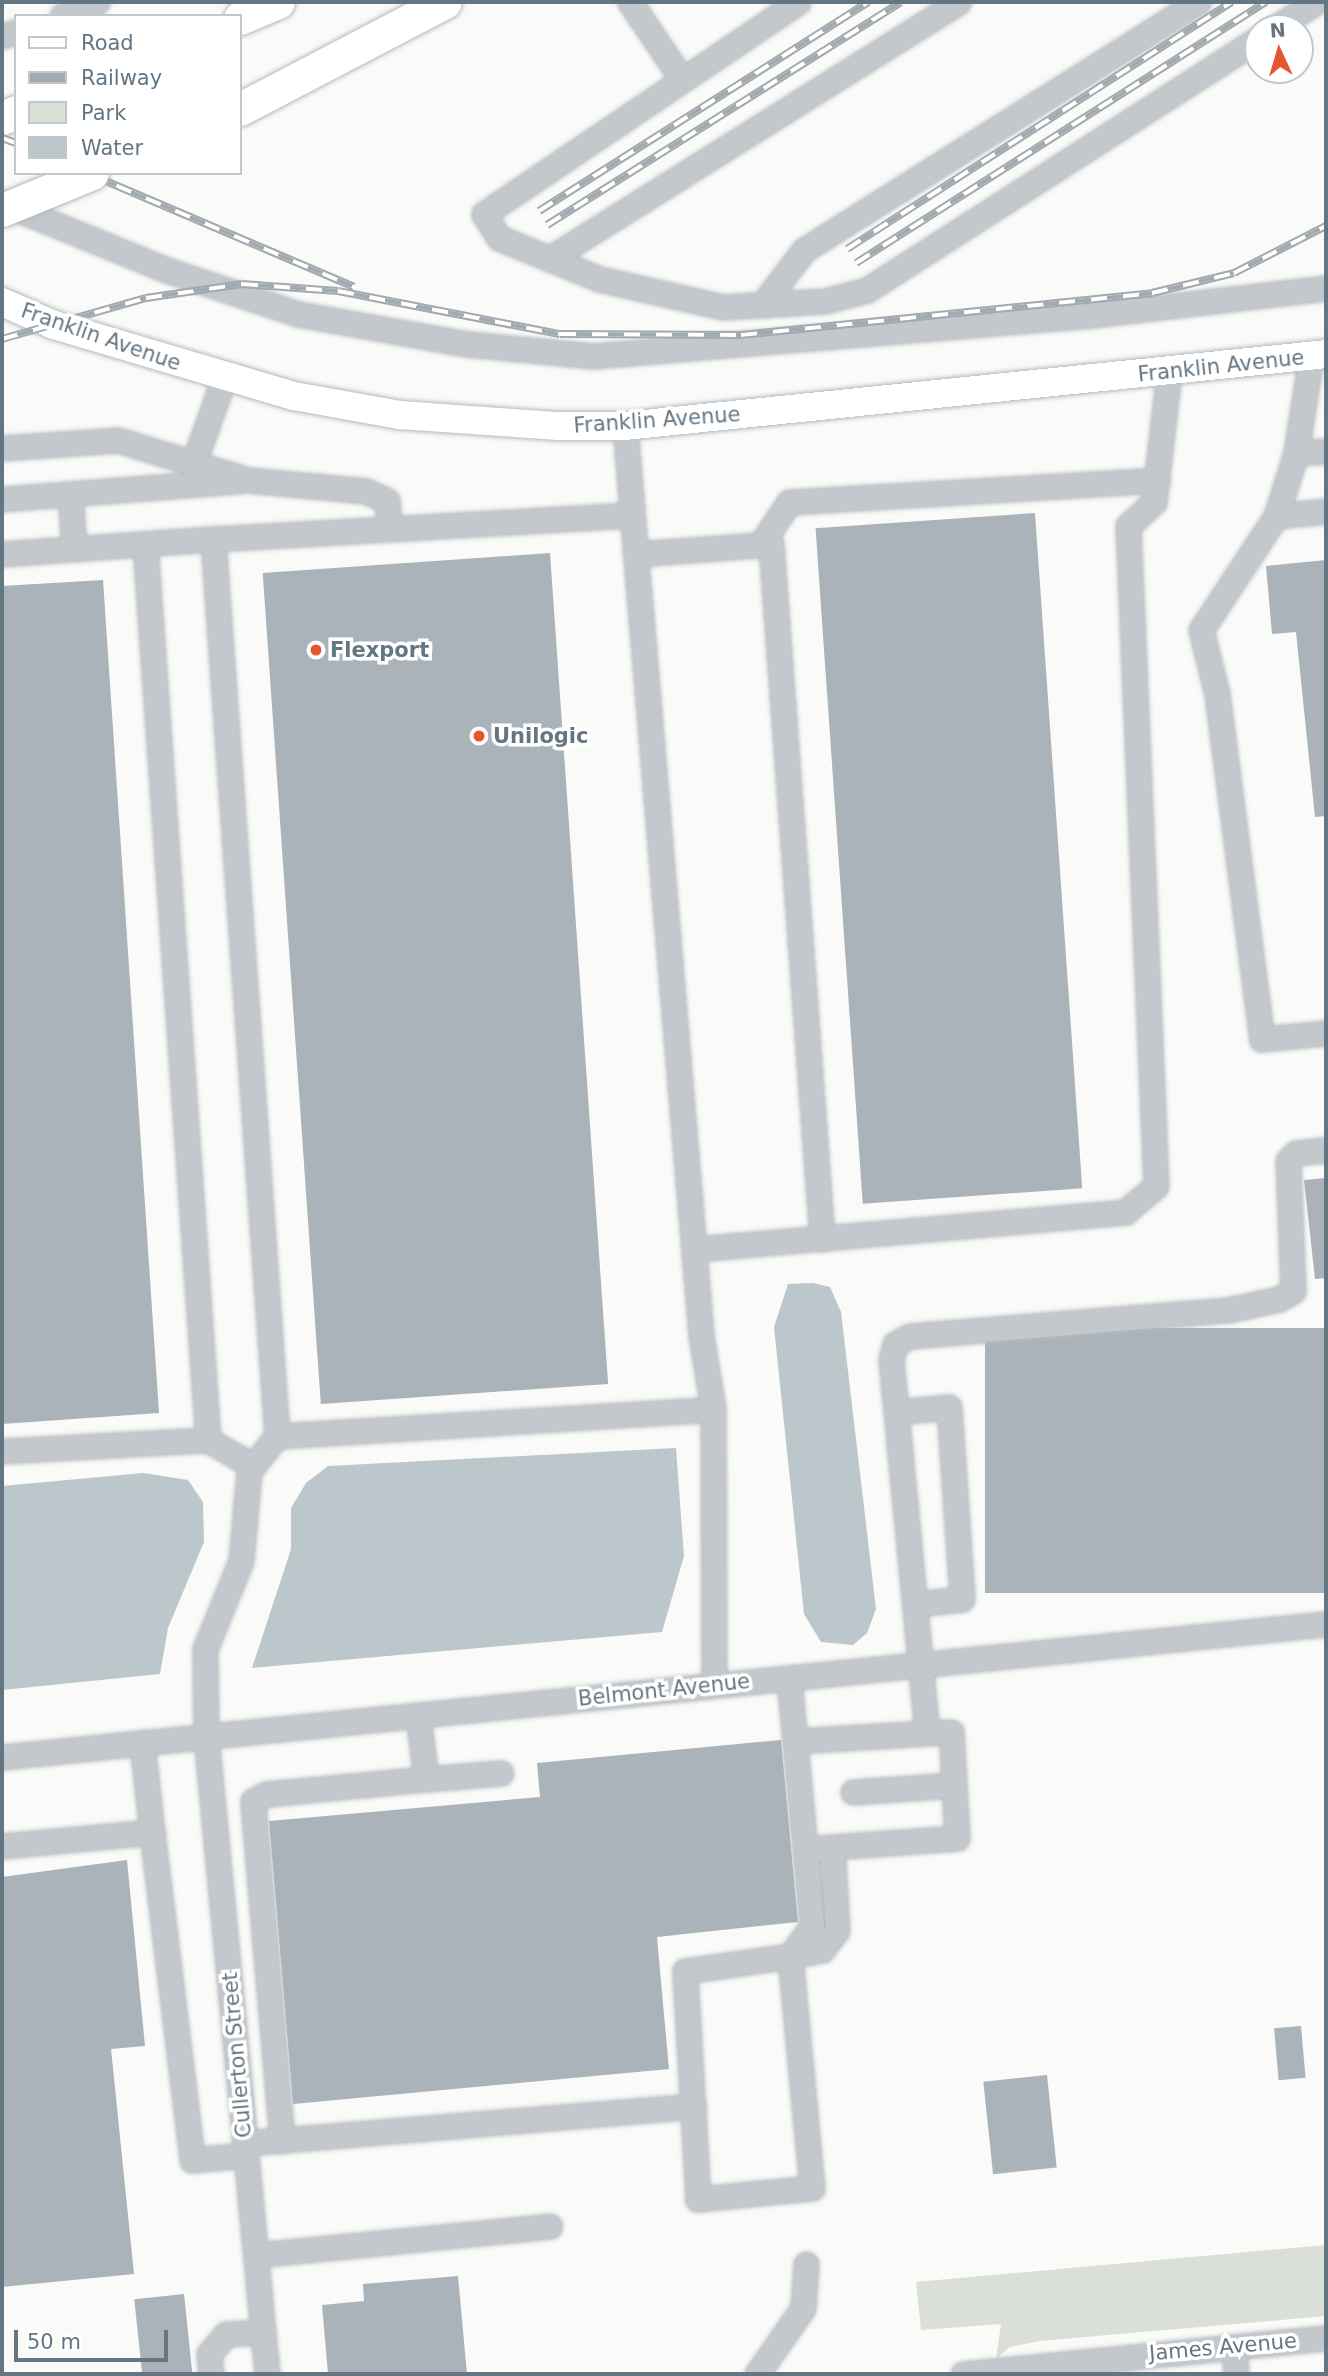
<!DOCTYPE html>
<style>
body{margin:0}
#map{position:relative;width:1328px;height:2376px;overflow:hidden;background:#fafaf8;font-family:"DejaVu Sans",sans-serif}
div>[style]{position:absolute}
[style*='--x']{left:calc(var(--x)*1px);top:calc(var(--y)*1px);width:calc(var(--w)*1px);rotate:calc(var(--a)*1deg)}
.green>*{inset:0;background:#dadfd7}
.water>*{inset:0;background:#bbc7cb}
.building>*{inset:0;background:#aab3b9;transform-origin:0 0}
.roads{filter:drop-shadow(0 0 2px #b5babe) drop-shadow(0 0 2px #b5babe)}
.minor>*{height:23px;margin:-11.5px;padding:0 11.5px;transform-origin:11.5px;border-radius:11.5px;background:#c3c8cc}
.major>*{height:28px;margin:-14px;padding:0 14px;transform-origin:14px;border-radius:14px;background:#fff}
.highway>*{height:33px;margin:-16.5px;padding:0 16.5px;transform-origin:16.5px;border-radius:16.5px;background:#fff}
.rail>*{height:8px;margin-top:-4px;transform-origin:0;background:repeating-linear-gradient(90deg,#fff 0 16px,#a2aab0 0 32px);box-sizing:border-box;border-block:2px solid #a2aab0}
.bridges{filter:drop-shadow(0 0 2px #b4b9bd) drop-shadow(0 0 2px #b4b9bd)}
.highway-bridge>*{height:33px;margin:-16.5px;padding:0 16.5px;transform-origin:16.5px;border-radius:16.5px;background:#fff}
.dots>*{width:19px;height:19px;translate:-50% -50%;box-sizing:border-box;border:4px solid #fff;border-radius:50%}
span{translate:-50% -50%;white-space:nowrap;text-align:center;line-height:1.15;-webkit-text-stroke:7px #fff;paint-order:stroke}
.street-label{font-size:21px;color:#657683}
.poi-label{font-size:21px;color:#657683;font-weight:700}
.left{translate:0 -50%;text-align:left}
.frame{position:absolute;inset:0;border:4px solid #657683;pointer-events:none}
.legend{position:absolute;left:14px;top:14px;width:228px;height:161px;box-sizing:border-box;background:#fff;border:2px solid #c1c8cd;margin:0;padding:9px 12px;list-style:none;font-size:21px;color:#657683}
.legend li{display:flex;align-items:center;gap:14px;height:35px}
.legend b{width:35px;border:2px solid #c1c8cd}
.north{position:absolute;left:1244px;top:14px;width:70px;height:70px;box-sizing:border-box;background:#fff;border:2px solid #c1c8cd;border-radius:50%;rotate:356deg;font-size:19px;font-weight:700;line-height:28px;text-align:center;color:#657683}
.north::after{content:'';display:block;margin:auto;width:24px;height:32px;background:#e4572e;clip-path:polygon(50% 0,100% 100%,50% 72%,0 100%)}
.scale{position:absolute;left:14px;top:2330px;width:154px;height:32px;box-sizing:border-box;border:4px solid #657683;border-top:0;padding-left:9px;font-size:21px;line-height:24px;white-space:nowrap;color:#657683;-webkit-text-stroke:5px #fff;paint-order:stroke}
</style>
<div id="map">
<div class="green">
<i style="clip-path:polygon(1326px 2245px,1326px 2316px,1039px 2341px,1010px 2347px,996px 2359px,1001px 2324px,921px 2330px,916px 2282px)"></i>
</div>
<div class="water">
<i style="clip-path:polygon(813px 1283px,830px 1287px,841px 1312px,876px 1609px,867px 1633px,853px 1645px,821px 1642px,804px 1614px,774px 1327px,788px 1284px)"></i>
<i style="clip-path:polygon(676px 1448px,684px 1556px,662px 1632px,252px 1668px,291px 1549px,291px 1508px,306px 1483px,328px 1466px)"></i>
<i style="clip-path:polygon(143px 1473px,188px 1480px,203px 1502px,204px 1542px,168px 1628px,160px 1674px,2px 1690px,2px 1486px)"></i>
</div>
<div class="building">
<i style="left:1035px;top:513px;width:677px;height:220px;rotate:86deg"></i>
<i style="left:550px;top:553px;width:833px;height:288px;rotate:86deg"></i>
<i style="clip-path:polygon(1326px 560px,1326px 816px,1315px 817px,1296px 632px,1272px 634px,1266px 566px)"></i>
<i style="clip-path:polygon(103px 580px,159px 1413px,2px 1424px,2px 586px)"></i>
<i style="clip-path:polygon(1326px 1178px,1326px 1278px,1315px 1279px,1304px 1180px)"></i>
<i style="left:1326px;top:1328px;width:265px;height:341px;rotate:90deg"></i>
<i style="clip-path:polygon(781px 1740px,798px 1922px,657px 1937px,669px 2069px,293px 2104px,269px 1821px,540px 1797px,537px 1763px)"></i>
<i style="clip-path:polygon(127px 1860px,145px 2046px,111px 2049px,134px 2274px,2px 2287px,2px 1877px)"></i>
<i style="left:1301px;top:2026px;width:52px;height:27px;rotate:85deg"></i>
<i style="left:1047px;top:2075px;width:93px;height:64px;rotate:84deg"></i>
<i style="clip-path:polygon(458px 2276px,467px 2374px,328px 2374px,322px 2305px,364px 2301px,363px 2284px)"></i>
<i style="left:184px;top:2294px;width:80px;height:50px;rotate:84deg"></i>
</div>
<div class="roads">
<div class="minor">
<i style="--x:630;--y:2;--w:92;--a:56.1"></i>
<i style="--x:798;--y:2;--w:379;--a:146"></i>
<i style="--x:484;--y:214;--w:28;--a:58"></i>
<i style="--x:499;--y:238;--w:108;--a:22.3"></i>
<i style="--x:599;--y:279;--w:127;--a:12.7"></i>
<i style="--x:723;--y:307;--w:102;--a:-3.4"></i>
<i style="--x:825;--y:301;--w:43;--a:-14.7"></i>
<i style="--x:867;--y:290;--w:465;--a:-32.7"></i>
<i style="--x:62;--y:16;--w:38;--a:-22"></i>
<i style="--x:1275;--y:28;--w:49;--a:-32.4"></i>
<i style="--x:2;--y:36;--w:15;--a:-16"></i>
<i style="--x:5;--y:204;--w:175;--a:22.2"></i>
<i style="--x:167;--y:270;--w:138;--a:18.6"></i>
<i style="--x:298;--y:314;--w:172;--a:10.1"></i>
<i style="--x:467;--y:344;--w:127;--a:5.4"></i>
<i style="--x:593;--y:356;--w:501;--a:-4.7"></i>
<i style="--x:1092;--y:315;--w:236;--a:-6.6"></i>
<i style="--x:549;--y:259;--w:483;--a:-32.1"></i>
<i style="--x:762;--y:305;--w:69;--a:-52.6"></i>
<i style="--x:804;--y:250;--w:466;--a:-32.2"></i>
<i style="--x:1311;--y:357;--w:97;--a:98.9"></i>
<i style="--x:1296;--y:453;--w:66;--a:107.6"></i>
<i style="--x:1276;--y:516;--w:136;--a:123.3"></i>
<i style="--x:1201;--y:630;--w:66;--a:76"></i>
<i style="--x:1217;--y:694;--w:348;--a:82.6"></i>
<i style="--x:1262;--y:1039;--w:64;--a:-5.4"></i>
<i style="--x:625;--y:426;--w:912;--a:85.22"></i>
<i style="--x:701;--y:1335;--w:75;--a:80.8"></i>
<i style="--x:713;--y:1409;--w:276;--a:89.8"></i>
<i style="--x:2;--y:448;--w:116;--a:-3.9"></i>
<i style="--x:118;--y:440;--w:136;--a:17.1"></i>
<i style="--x:248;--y:480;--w:119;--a:5.3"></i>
<i style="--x:366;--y:491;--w:23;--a:25"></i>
<i style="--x:387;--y:501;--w:28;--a:84"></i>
<i style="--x:1296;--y:453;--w:30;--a:-4"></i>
<i style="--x:194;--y:462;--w:89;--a:-70.3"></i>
<i style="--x:70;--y:494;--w:55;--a:85.8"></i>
<i style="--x:2;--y:499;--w:237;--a:-4.4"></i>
<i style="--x:632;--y:515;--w:420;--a:176.7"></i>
<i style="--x:213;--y:539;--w:899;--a:85.92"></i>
<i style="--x:277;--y:1436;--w:437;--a:-3.5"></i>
<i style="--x:1276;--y:516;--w:50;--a:-5.7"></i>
<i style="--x:145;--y:544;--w:898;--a:85.98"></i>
<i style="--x:761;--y:544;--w:50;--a:-56.3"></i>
<i style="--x:789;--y:502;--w:369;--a:-3.4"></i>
<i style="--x:2;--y:554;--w:212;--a:-4.1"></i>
<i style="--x:636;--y:554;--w:135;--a:-4.2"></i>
<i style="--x:771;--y:544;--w:697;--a:85.8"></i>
<i style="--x:695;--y:1249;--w:432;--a:-4.9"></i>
<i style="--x:1125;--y:1212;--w:40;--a:-40"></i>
<i style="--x:1156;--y:1186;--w:661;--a:-92.43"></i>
<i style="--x:1128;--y:526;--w:35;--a:-43"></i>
<i style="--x:1154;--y:502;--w:131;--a:-83.4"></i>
<i style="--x:896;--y:1412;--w:53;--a:-5.4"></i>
<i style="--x:949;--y:1407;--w:192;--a:86.1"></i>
<i style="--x:962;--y:1599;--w:46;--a:173.8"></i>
<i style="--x:2;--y:1451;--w:206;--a:-3.1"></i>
<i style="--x:208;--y:1440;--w:52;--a:30"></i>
<i style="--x:789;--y:1678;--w:172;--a:84.7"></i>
<i style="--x:805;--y:1849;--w:152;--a:-4.1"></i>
<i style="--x:957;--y:1838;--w:106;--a:-93.2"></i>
<i style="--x:951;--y:1732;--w:24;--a:178"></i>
<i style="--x:927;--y:1733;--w:375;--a:-95.5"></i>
<i style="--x:891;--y:1360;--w:16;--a:-76"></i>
<i style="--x:895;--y:1344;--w:17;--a:-28"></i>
<i style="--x:910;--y:1336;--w:319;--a:-4.7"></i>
<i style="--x:1228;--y:1310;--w:52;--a:-12.2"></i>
<i style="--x:1279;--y:1299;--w:16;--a:-30"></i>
<i style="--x:1293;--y:1291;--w:130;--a:-92.2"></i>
<i style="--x:1288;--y:1161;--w:11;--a:-45"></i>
<i style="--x:1296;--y:1153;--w:30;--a:-6"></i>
<i style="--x:795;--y:1741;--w:132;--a:-3.5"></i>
<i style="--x:2;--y:1757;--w:1331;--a:-5.74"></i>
<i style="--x:426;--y:1779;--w:75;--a:-4.6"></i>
<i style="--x:853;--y:1792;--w:101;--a:-4"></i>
<i style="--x:152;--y:1832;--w:330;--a:83"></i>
<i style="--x:192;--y:2160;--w:54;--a:-5.3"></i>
<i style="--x:2;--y:1846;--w:151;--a:-5.3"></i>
<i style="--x:152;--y:1832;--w:90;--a:-96.4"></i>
<i style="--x:805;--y:1849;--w:77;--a:84.8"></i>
<i style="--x:812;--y:1926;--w:37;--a:126"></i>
<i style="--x:790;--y:1956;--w:33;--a:-11"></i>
<i style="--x:822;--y:1950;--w:25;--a:-53"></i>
<i style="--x:837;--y:1930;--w:83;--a:-93.4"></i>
<i style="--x:790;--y:1956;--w:233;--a:84.6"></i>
<i style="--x:812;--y:2188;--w:115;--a:174.5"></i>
<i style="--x:698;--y:2199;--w:228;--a:-93.3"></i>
<i style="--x:685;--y:1971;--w:106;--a:-8.1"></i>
<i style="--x:282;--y:2141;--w:341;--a:-94.9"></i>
<i style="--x:253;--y:1801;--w:15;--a:-28"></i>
<i style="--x:266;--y:1794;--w:161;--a:-5.4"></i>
<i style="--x:426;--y:1779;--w:64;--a:-97.1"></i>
<i style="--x:245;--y:2143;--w:450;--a:-4.7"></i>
<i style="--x:256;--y:2255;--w:295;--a:-5.6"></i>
<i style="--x:1234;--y:2347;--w:27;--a:86"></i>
<i style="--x:211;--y:2374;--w:20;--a:-96"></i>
<i style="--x:209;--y:2354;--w:26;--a:-50"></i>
<i style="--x:226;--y:2334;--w:37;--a:-3"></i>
<i style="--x:267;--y:2374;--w:641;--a:-95.46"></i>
<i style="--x:206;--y:1736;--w:87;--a:-90.7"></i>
<i style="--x:205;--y:1649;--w:95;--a:-67.8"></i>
<i style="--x:241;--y:1561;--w:90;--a:-84.9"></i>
<i style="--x:249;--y:1471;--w:45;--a:-51.3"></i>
<i style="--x:757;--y:2374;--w:80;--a:-55.1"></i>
<i style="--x:803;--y:2308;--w:44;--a:-86.1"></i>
<i style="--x:963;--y:2374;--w:365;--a:-5.7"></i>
</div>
<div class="major">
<i style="--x:2;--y:302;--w:57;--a:23.9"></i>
<i style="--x:54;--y:325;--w:250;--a:16.5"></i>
<i style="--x:294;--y:396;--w:108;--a:10.2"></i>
<i style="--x:400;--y:415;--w:159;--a:4"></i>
<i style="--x:559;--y:426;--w:66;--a:0"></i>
<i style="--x:625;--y:426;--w:705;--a:-5.86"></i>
</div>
<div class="highway">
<i style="--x:240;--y:18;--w:41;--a:-22.8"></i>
<i style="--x:240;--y:109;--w:231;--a:-27.6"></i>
<i style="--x:2;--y:118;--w:15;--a:-23"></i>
</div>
</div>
<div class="rail">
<i style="--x:2;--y:138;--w:15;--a:20"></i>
<i style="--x:87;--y:173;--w:290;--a:23.1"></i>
<i style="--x:539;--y:211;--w:390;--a:-32.4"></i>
<i style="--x:547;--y:225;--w:418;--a:-32.2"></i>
<i style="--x:847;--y:249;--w:457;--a:-32.7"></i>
<i style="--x:856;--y:263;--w:486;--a:-32.5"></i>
<i style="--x:2;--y:339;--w:150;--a:-15.9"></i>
<i style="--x:146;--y:298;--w:97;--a:-8.3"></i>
<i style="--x:242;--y:284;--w:96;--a:4.2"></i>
<i style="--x:338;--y:291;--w:226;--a:11"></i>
<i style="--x:560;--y:334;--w:181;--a:0.3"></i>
<i style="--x:741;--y:335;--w:413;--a:-5.8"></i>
<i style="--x:1152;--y:293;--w:84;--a:-13.7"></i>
<i style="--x:1234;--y:273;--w:103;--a:-27.1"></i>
</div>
<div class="bridges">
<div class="highway-bridge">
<i style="--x:2;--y:210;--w:97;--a:-22.3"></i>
</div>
</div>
<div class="dots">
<i style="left:316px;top:650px;background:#e4572e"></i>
<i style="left:479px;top:736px;background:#e4572e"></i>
</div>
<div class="street-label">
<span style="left:101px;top:337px;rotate:19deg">Franklin Avenue</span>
<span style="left:1221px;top:366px;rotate:-6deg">Franklin Avenue</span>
<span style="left:657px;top:420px;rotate:-4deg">Franklin Avenue</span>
<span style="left:664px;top:1690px;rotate:-6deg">Belmont Avenue</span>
<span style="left:237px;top:2055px;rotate:-95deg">Cullerton Street</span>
<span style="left:1223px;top:2347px;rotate:-5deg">James Avenue</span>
</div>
<div class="poi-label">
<span class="left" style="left:330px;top:650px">Flexport</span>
<span class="left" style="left:493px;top:736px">Unilogic</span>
</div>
<div class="frame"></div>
<ul class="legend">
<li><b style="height:9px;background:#fff"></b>Road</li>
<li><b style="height:9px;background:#a2aab0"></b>Railway</li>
<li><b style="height:19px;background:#dadfd7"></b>Park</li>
<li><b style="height:19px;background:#bbc7cb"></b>Water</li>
</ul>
<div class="north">N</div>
<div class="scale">50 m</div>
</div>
